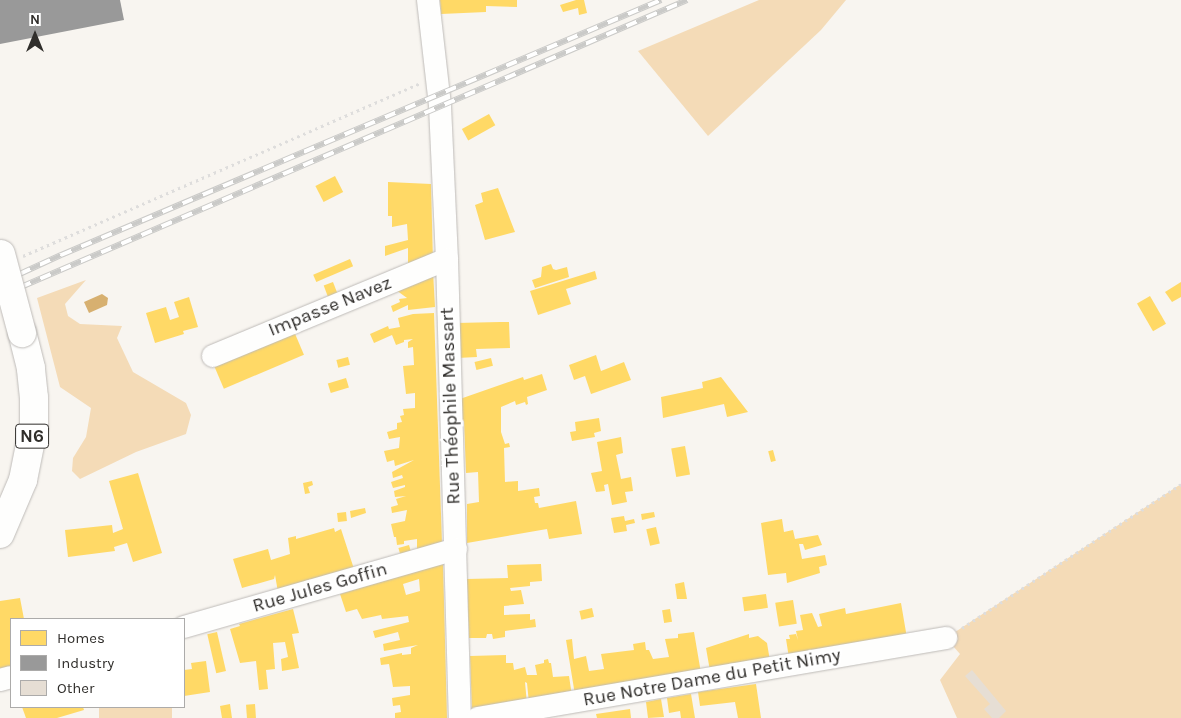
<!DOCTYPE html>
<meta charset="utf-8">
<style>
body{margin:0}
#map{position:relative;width:1181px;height:718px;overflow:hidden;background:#f8f5f0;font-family:Karla,sans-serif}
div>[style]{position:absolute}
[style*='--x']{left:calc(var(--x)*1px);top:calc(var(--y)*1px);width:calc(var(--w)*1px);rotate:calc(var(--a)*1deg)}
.green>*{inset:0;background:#f4dbb7;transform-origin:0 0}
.water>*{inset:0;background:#d7b070}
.homes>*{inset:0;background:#ffd966;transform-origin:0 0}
.industry>*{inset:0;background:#999}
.building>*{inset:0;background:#e6ded4}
.path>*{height:3px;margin-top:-1.5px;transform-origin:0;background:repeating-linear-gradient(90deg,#dedddc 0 2.5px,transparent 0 6.5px)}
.roads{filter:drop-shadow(0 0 1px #bebbb8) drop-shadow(0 0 1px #bebbb8)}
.minor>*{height:22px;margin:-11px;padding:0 11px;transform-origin:11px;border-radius:11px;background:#fefefd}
.primary>*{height:28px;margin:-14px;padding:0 14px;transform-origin:14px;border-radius:14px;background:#fefefd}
.rail>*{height:5.5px;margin-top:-2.75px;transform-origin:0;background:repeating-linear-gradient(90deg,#fff 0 11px,#cacac8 0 22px);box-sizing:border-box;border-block:1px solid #cacac8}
.bridges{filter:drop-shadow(0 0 1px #bebbb8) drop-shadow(0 0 1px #bebbb8)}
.primary-bridge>*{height:28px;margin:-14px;padding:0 14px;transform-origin:14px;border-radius:14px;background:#fefefd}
span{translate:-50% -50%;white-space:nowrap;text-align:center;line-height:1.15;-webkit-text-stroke:5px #fff;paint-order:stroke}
.shield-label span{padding:1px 4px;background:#fff;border:1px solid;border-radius:4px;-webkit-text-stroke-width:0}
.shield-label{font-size:18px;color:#302e2b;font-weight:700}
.street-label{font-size:19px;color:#302e2b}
.legend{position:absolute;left:10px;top:618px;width:175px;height:90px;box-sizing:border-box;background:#fff;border:1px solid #acabaa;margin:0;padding:6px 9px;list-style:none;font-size:15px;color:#302e2b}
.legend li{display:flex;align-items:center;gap:10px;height:25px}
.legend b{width:25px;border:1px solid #acabaa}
.north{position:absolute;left:10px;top:10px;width:50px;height:50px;-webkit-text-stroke:4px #fff;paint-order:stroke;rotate:0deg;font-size:14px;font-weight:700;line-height:20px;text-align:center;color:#302e2b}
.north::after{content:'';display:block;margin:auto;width:18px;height:22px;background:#302e2b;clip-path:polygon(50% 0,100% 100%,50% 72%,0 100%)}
</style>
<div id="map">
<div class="green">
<i style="clip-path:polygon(759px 0,846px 0,821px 30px,708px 136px,638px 51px)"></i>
<i style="clip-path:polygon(86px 280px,65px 304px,68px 316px,80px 324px,122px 326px,117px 338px,133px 372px,186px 403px,191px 415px,186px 434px,136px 452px,80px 479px,72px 471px,73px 458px,86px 437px,91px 408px,60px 387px,37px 298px)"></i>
<i style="clip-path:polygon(1181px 484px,1181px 718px,957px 718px,940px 680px,960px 654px,946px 638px)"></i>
<i style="left:99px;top:707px;width:73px;height:11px"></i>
</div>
<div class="water">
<i style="clip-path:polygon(102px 294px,108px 298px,107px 305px,89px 313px,84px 302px)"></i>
</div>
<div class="homes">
<i style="clip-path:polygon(440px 0,517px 0,517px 7px,486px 6px,486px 12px,441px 14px)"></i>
<i style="clip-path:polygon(576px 0,584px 0,587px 13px,579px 15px,578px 8px,563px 12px,560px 5px)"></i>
<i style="left:489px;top:114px;width:13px;height:31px;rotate:61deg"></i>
<i style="left:335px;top:176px;width:18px;height:22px;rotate:63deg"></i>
<i style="clip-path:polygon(388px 182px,431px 184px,433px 262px,408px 264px,408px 248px,385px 256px,385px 246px,408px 240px,407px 224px,392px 227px,392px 216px,388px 216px)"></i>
<i style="clip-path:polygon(498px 188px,515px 232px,485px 240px,475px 205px,483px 202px,481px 193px)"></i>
<i style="left:350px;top:259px;width:8px;height:40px;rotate:67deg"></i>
<i style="clip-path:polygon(551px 264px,553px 269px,556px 270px,567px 267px,569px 277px,535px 288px,532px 280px,541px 277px,542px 267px)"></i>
<i style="clip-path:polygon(433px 271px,435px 307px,408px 310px,408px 305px,393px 312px,391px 306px,400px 302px,399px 299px,407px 298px,396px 290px)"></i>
<i style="clip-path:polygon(595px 271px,597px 279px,566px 289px,571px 304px,538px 315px,530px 291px)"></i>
<i style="left:333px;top:282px;width:14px;height:10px;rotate:69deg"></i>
<i style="clip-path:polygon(1181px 282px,1181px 297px,1172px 302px,1165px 292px)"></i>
<i style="left:1150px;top:296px;width:32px;height:15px;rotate:60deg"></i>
<i style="clip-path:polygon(189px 297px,198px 327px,183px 331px,184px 334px,155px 343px,146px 313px,166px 307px,170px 320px,179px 317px,174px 302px)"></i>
<i style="clip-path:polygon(434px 313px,442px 543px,417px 550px,417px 539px,404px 541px,404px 544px,397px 545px,396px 537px,394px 537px,391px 524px,405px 521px,407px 510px,392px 513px,391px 507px,398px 505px,396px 499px,406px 496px,395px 497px,394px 491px,405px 487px,405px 485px,393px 488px,391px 482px,403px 478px,402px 475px,393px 478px,392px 472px,414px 460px,395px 466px,394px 460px,387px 462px,384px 451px,399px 448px,400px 437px,389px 439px,387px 432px,397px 429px,397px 423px,402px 422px,400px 416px,404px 415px,403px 409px,415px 408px,415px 393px,406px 394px,403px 366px,414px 365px,413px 347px,408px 348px,408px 342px,413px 339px,404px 340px,404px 342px,396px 345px,392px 335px,374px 343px,370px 334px,388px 326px,389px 329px,400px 327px,398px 318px,413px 314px)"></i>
<i style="clip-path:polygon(500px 322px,509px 322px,510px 348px,476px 349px,477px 357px,457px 358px,456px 323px)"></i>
<i style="left:293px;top:329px;width:28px;height:87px;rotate:67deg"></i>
<i style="clip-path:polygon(596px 355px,601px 371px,624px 362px,631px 380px,591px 394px,585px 376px,574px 380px,569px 365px)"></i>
<i style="left:348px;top:357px;width:8px;height:12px;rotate:76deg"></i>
<i style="left:491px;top:358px;width:8px;height:17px;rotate:76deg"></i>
<i style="clip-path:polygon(542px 374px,547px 390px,527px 397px,528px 404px,526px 405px,525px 402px,516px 405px,515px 401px,501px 407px,501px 432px,505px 444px,509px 443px,510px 447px,504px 448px,505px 482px,518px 481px,518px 491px,539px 488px,540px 496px,534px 497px,535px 503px,538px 503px,539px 508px,576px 501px,582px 534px,549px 539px,547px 529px,467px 543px,467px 504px,479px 502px,478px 472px,466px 473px,464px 421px,457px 423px,457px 400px,523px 377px,524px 380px)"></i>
<i style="clip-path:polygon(721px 377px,748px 412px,727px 417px,724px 404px,663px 418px,661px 397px,703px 388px,702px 382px)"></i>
<i style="left:346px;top:378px;width:10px;height:19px;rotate:73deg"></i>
<i style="clip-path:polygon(599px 418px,601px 431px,594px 433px,595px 437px,572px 441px,570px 432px,576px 431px,575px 422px)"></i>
<i style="clip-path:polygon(621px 437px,623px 453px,616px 455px,621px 479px,631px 477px,633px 491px,625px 492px,627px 502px,612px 505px,608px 484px,604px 485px,605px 491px,596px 492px,591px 473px,602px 471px,597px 442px)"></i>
<i style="left:685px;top:446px;width:29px;height:14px;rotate:80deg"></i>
<i style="left:773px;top:450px;width:11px;height:5px;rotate:75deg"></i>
<i style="clip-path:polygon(138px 473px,162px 553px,133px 562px,127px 543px,114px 547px,115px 551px,68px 557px,65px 530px,112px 525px,113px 533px,123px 529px,109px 481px)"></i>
<i style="clip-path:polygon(312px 481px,313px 485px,308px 487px,310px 493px,305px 494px,303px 483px)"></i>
<i style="clip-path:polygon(365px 508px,366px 513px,351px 518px,350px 511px)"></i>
<i style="left:346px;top:512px;width:9px;height:9px;rotate:84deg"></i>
<i style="clip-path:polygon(654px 512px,655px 517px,642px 520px,641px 514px)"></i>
<i style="clip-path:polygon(624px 516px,625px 521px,634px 519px,635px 523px,626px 525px,627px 531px,614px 533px,611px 518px)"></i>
<i style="clip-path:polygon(782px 519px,784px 532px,793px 530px,795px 539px,818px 535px,822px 545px,805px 550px,803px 544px,799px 544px,802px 559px,825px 555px,827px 565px,819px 567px,820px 573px,787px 583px,786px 573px,768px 575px,761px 523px)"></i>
<i style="left:656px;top:527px;width:17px;height:10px;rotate:77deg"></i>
<i style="clip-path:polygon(334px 528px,335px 532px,341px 529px,354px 569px,278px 592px,275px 575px,274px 579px,242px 588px,233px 559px,268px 549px,271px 560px,290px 554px,288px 538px,296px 536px,296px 539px)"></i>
<i style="left:409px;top:545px;width:7px;height:11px;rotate:74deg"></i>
<i style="clip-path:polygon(evenodd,443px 563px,447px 718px,395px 718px,395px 713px,401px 712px,400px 705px,393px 706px,392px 698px,410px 695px,410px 686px,393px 687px,389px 664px,381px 665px,380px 658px,402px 653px,402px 655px,411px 654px,411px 648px,418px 645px,384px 651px,383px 644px,400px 640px,398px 632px,375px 638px,373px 631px,409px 622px,408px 616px,382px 619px,381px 615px,362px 619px,357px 609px,346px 612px,340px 594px,443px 563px,419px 579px,420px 591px,406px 595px,403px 584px,419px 579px)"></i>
<i style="clip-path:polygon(541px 564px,542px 581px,530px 582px,530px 586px,510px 588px,511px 591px,521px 590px,524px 604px,504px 606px,504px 615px,530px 614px,530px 620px,535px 619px,536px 627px,505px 631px,505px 637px,493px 639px,492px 634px,487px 634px,486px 638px,469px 638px,467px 579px,508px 578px,507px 565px)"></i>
<i style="clip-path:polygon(684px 582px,687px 599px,677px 599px,675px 584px)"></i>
<i style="left:766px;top:594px;width:14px;height:24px;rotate:82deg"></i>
<i style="clip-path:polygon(20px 598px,24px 619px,11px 619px,11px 667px,0 670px,0 601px)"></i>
<i style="left:793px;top:600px;width:24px;height:18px;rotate:81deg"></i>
<i style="clip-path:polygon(901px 603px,907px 638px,789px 658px,786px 639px,790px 639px,789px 635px,796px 634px,798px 640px,796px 631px,803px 630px,800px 615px,812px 613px,818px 627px,822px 626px,819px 614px,845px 608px,846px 614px)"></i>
<i style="left:592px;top:608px;width:9px;height:13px;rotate:77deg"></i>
<i style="clip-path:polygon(293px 609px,299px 633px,292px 634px,299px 668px,282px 671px,281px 659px,288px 657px,285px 642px,273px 643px,275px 669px,266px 670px,268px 689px,259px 690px,256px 661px,240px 663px,230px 629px,240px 626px,239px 624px)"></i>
<i style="left:670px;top:609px;width:13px;height:8px;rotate:81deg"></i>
<i style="left:217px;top:632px;width:40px;height:10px;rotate:77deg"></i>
<i style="clip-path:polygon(694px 632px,701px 673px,575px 695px,566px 640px,572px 639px,574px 659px,586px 656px,589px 671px,604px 669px,601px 654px,634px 650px,633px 644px,645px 642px,646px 650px,649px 650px,653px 659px,669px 657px,665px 639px,678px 638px,678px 634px)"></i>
<i style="clip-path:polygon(749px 634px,749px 638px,758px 636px,767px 643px,770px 661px,710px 671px,706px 648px)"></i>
<i style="clip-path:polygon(506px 655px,506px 663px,513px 663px,514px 670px,525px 667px,527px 675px,537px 675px,535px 665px,544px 663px,544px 660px,548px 659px,549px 663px,551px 663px,553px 677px,569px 676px,572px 696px,529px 703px,527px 683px,525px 682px,527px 704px,472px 711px,470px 656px)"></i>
<i style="clip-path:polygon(206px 661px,210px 692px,184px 696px,184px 670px,192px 669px,191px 663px)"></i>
<i style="clip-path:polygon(756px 684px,761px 718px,738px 718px,735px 702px,700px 706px,698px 692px)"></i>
<i style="clip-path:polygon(691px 694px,695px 718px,681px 718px,680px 711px,669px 713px,667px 698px)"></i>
<i style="clip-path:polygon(661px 699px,664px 717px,648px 718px,646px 702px)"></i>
<i style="clip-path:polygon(230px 704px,232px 718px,222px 718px,220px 706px)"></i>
<i style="left:255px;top:704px;width:14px;height:9px;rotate:86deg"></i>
<i style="clip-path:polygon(22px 707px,83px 707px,84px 710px,57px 718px,26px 718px)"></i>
<i style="clip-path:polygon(630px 709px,631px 718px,597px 718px,596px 714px)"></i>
</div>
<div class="industry">
<i style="clip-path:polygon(0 0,120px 0,124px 20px,0 44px)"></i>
</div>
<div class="building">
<i style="clip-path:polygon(972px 670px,1006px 711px,999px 718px,992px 718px,984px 709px,990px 704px,965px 676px)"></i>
</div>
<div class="path">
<i style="--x:23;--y:256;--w:432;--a:-23.5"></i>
<i style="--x:962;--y:628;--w:262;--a:-33.3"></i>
</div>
<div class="roads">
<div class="minor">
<i style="--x:428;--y:0;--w:107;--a:83.5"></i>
<i style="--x:440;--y:106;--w:153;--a:87.4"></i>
<i style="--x:447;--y:259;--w:459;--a:88.4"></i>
<i style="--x:213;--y:356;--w:253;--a:-22.5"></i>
<i style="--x:184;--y:627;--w:283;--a:-16"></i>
<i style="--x:0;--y:680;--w:11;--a:-15"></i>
<i style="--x:478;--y:718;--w:475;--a:-9.7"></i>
</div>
<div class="primary">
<i style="--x:0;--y:534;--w:59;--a:-66.9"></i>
<i style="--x:23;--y:480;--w:56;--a:-78.7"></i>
<i style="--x:34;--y:425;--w:27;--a:-90"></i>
<i style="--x:34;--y:398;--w:30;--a:-96"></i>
<i style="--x:31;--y:368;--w:36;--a:-104"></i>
</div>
</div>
<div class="rail">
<i style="--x:0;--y:283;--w:67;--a:-24.7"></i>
<i style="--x:61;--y:255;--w:652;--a:-23.03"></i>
<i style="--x:0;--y:296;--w:748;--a:-23.31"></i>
</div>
<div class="bridges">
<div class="primary-bridge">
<i style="--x:1;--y:254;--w:82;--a:75.1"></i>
</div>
</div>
<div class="shield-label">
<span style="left:32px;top:436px">N6</span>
</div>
<div class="street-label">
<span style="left:330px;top:307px;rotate:-22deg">Impasse Navez</span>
<span style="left:451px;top:406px;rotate:-92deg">Rue Théophile Massart</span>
<span style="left:320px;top:588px;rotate:-16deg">Rue Jules Goffin</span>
<span style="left:712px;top:678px;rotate:-10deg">Rue Notre Dame du Petit Nimy</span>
</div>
<ul class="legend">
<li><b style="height:14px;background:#ffd966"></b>Homes</li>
<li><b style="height:14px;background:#999"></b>Industry</li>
<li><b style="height:14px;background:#e6ded4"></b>Other</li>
</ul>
<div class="north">N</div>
</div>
